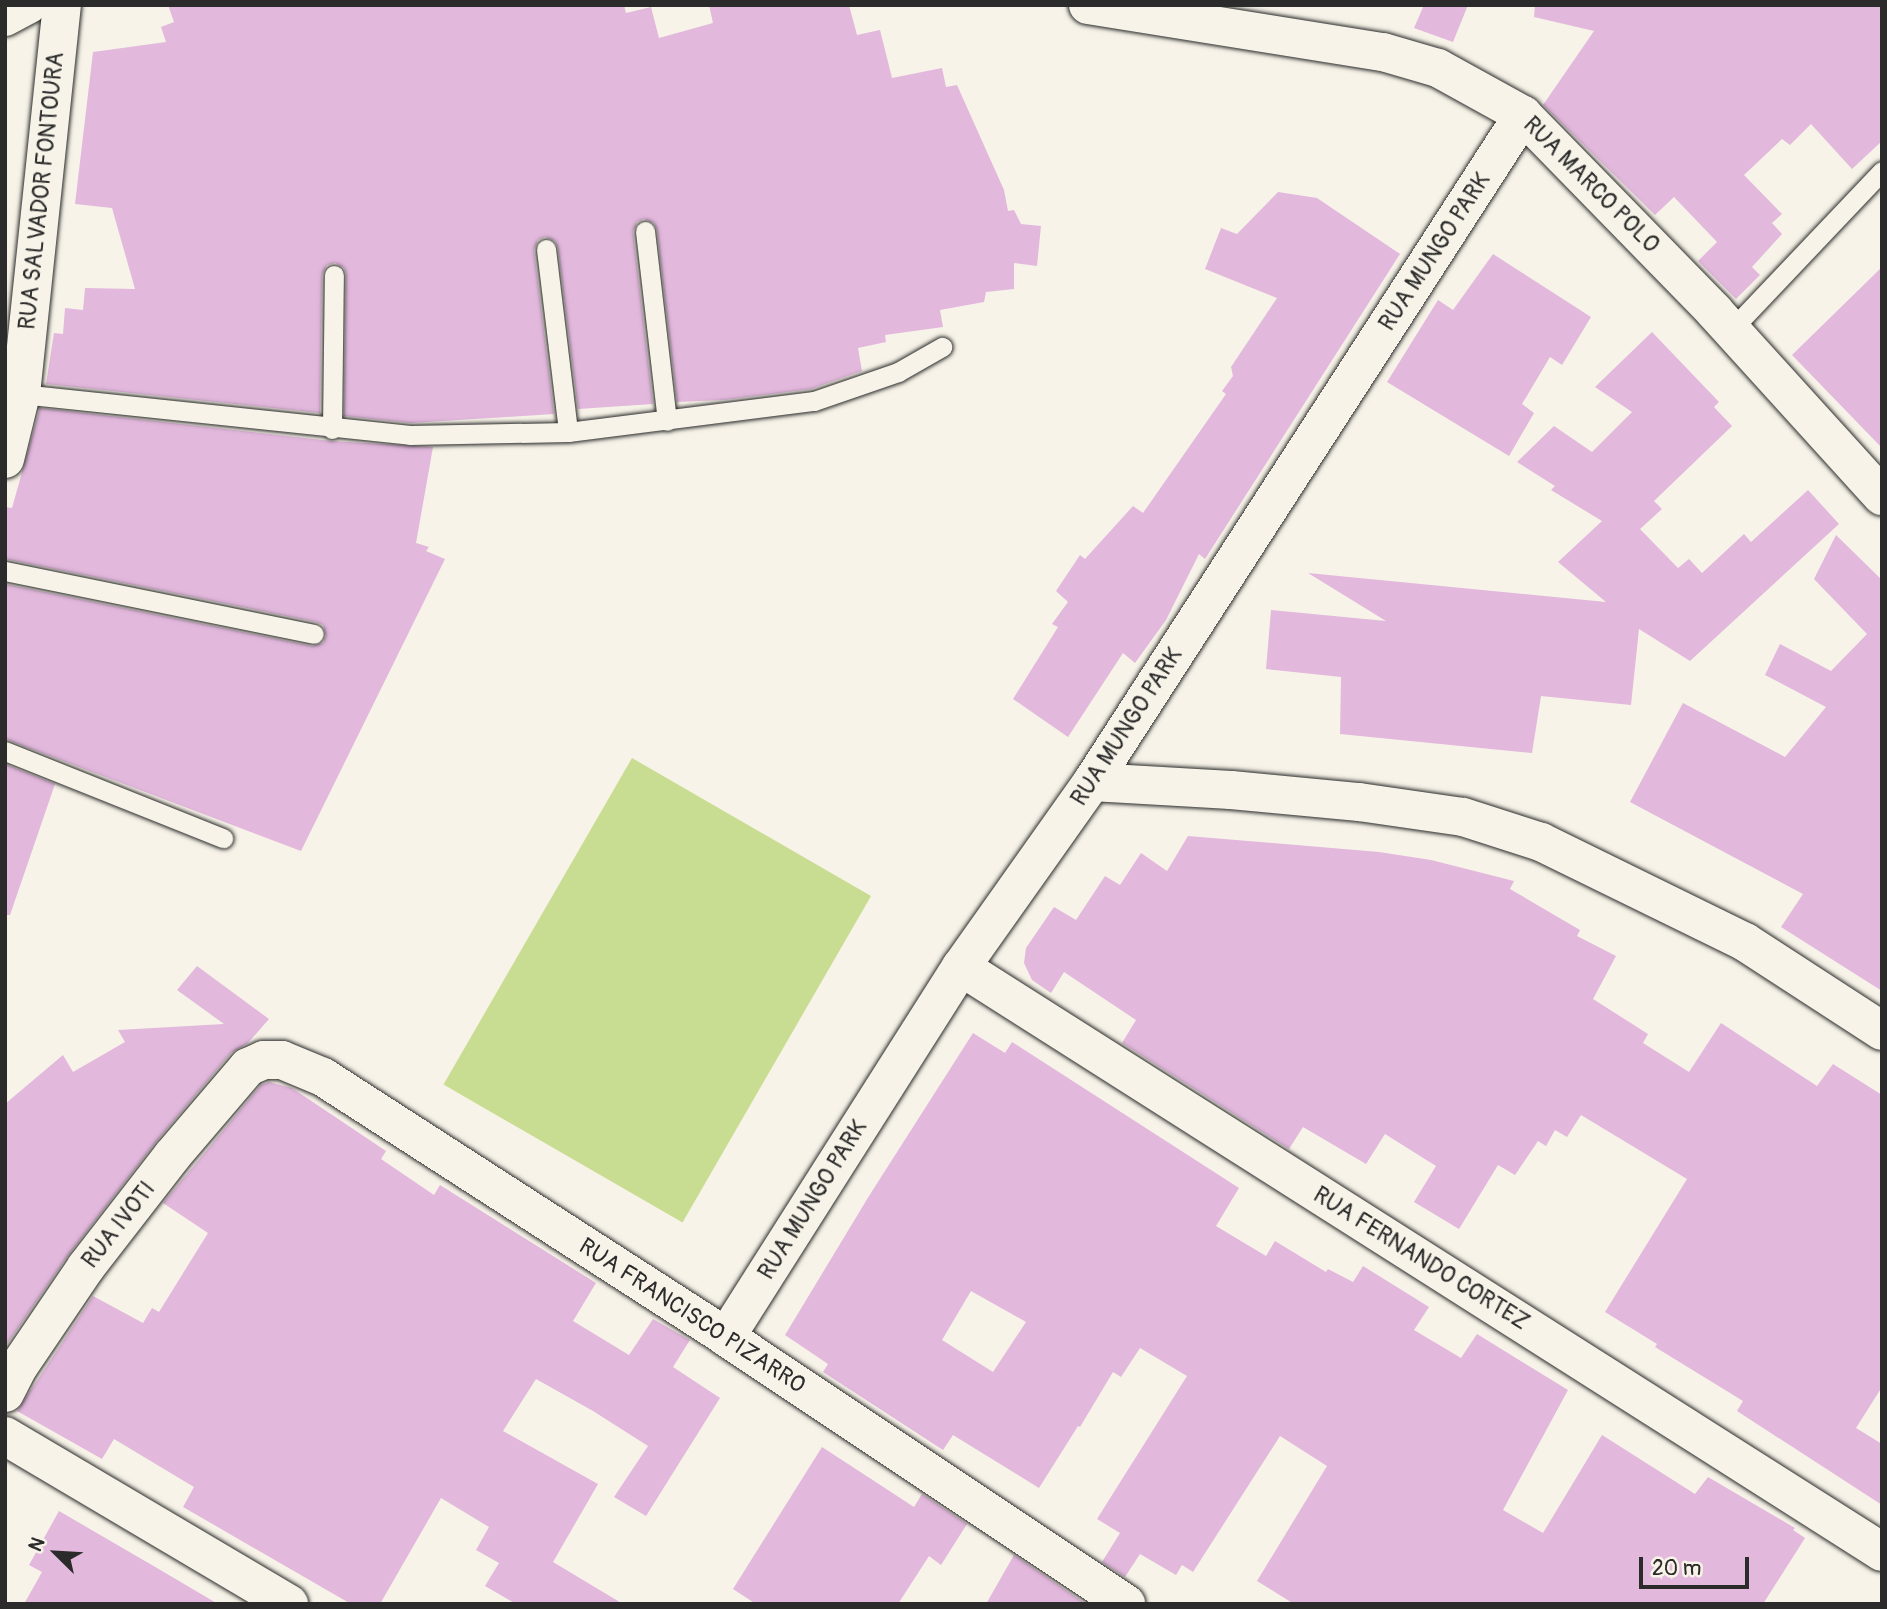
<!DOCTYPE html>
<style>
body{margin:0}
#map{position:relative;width:1887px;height:1609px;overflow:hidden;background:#f7f3e8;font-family:Pangolin,sans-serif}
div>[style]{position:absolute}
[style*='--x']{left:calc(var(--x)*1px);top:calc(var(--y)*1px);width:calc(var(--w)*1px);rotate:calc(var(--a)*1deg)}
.green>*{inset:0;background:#c9dd92;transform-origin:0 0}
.building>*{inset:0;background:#e2b8dd}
.roads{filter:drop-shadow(0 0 2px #2b2b2b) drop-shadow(0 0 2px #2b2b2b)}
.lane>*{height:19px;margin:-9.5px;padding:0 9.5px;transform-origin:9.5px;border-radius:9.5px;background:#f7f3e8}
.street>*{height:38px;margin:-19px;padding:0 19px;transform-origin:19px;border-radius:19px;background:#f7f3e8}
.secondary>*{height:38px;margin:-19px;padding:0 19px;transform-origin:19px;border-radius:19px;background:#f7f3e8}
span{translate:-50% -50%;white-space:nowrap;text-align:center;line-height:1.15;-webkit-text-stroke:6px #f7f3e8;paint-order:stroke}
.street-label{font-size:23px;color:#2b2b2b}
.frame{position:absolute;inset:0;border:7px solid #2b2b2b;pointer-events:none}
.north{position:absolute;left:21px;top:1518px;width:70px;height:70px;-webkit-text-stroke:5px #f7f3e8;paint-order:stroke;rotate:294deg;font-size:19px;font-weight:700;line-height:28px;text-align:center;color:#2b2b2b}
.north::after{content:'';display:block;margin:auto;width:24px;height:32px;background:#2b2b2b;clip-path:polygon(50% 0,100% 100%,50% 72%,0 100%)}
.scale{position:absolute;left:1639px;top:1557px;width:110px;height:32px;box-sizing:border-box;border:4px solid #2b2b2b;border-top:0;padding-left:9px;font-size:21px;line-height:24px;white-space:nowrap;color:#2b2b2b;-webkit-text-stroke:5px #f7f3e8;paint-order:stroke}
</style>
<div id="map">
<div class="green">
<i style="left:632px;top:758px;width:276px;height:377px;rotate:30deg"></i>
</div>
<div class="building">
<i style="clip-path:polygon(168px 5px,624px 5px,626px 13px,651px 7px,659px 38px,713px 23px,709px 5px,849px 5px,857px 35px,880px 30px,892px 78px,942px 68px,946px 87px,957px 85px,1004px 190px,1008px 211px,1014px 210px,1021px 224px,1041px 226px,1037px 266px,1014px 263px,1014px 289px,986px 292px,984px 302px,940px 310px,943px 327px,885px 335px,886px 342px,858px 348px,862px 371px,811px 389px,724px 400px,677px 402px,657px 230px,654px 223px,644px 219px,637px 222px,633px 232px,653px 404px,578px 409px,558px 248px,555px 241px,545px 237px,538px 240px,534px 250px,554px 414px,411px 423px,344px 416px,346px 275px,344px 268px,335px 263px,327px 265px,322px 275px,320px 413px,46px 384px,54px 333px,63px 334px,65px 308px,83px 310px,85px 288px,135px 289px,112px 208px,75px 204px,93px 52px,166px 42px,161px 27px,174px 22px)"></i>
<i style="clip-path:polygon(1424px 5px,1468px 5px,1453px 42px,1414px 28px)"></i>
<i style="clip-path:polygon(1535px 5px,1882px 5px,1882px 141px,1852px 169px,1811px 124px,1790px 145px,1782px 139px,1744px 175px,1782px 214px,1772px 223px,1782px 234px,1752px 267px,1760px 275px,1736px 299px,1698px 261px,1717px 242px,1674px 197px,1655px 215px,1543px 105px,1594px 31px,1534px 17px)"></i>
<i style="clip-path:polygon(1278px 192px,1317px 198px,1400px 254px,1205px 559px,1199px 554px,1166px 620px,1135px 663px,1123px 653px,1068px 737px,1013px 699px,1058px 627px,1052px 624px,1068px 602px,1056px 591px,1080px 555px,1085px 559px,1133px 506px,1143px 513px,1226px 394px,1222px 391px,1233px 376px,1231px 367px,1277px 298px,1205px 269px,1221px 228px,1237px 234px)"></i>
<i style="clip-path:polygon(1493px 254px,1591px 317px,1562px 365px,1550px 357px,1522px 404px,1534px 413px,1509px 456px,1387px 382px,1438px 300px,1453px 310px)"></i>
<i style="clip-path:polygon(1882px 267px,1882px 448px,1792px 355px)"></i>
<i style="clip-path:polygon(1652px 332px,1719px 402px,1714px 407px,1732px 426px,1654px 501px,1662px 509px,1640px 529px,1678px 568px,1689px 559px,1702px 573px,1744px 534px,1751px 542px,1808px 490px,1839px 524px,1690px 661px,1639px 629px,1631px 705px,1541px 696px,1532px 753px,1340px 734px,1341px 677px,1266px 669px,1271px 610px,1386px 621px,1308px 573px,1606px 602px,1558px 562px,1602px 521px,1551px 490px,1555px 486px,1517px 462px,1554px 426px,1592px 452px,1632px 412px,1595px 387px)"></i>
<i style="clip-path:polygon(40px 408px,331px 441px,433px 447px,416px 543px,429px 547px,426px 551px,445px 559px,301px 851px,5px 739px,5px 584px,312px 646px,323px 643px,326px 636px,323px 625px,316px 622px,5px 559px,5px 507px,12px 508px)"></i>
<i style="clip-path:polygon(1836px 535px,1882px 580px,1882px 991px,1781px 927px,1803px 894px,1630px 802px,1683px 703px,1785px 757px,1826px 707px,1765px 675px,1780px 644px,1831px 671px,1867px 634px,1814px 579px)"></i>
<i style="clip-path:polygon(5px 764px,55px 784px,10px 915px,5px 915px)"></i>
<i style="clip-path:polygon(1188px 836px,1379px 852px,1431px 860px,1514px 881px,1510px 889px,1580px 930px,1577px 936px,1616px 956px,1593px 999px,1648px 1034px,1643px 1043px,1689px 1072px,1721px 1023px,1817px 1086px,1833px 1064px,1882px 1095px,1882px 1387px,1856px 1428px,1882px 1444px,1882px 1505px,1737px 1411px,1743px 1401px,1655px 1347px,1657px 1344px,1605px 1312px,1687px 1179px,1581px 1115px,1567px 1137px,1555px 1130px,1546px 1146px,1538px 1141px,1515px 1175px,1498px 1165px,1459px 1229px,1414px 1202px,1436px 1166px,1385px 1134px,1366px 1164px,1303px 1127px,1289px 1149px,1122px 1043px,1136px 1020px,1064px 972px,1051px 993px,1032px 980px,1024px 963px,1026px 948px,1054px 907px,1076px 920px,1105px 876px,1120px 885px,1141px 853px,1167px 871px)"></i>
<i style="clip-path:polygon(197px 966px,269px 1019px,248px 1043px,231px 1053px,155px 1143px,69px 1254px,5px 1347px,5px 1104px,63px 1055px,73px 1072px,125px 1042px,118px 1030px,224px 1024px,177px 990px)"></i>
<i style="clip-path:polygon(evenodd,973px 1033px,1005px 1053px,1012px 1042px,1239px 1188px,1216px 1226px,1266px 1256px,1275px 1241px,1326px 1272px,1328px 1269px,1353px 1282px,1363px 1266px,1429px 1307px,1414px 1330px,1461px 1358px,1477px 1334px,1568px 1390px,1503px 1510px,1543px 1533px,1602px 1435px,1695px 1494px,1708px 1477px,1795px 1528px,1793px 1530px,1805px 1538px,1763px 1604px,1294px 1604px,1257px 1581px,1327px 1466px,1280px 1436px,1193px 1572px,1182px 1565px,1176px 1575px,1140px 1554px,1125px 1577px,1102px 1562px,1120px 1533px,1097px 1519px,1187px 1376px,1140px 1348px,1121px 1377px,1113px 1372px,1080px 1427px,1078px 1426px,1039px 1488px,953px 1435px,943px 1450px,823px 1372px,828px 1364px,785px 1335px,869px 1196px,973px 1033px,971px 1291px,1026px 1322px,993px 1372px,942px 1340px,971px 1291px)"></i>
<i style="clip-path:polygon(269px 1082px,292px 1088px,386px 1151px,381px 1159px,434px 1195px,440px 1185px,596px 1283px,573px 1321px,629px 1355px,653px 1319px,690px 1340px,673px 1367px,720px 1398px,646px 1516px,614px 1497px,648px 1446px,593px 1411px,536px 1379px,503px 1431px,598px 1484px,553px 1562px,623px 1604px,516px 1604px,485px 1586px,499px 1563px,476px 1550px,489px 1527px,441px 1498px,380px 1604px,351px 1604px,183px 1507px,194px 1487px,114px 1439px,102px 1459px,17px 1411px,93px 1296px,143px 1323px,152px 1308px,159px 1312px,208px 1233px,163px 1203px,261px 1085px)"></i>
<i style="clip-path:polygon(822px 1447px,914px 1507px,922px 1494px,967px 1524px,941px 1565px,929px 1556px,898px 1604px,756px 1604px,733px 1589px)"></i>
<i style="clip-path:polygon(59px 1511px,157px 1568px,218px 1604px,24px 1604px,42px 1572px,29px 1565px)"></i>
<i style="clip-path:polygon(1014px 1555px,1086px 1604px,986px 1604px)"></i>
</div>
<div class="roads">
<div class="lane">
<i style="--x:645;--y:231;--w:191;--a:83.4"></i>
<i style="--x:546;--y:249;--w:184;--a:83.1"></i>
<i style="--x:1731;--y:330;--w:219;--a:-46.5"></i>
<i style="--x:21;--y:394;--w:391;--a:6"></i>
<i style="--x:410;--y:435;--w:158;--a:-1.1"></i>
<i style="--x:568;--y:432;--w:248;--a:-7.2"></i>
<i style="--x:814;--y:401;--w:89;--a:-19"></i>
<i style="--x:898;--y:372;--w:51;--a:-29.6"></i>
<i style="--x:332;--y:429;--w:154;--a:-89.3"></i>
<i style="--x:5;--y:571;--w:315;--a:11.5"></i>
<i style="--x:5;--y:751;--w:235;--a:21.8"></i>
</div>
<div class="street">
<i style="--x:1088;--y:5;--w:299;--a:9.1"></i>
<i style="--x:1383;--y:52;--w:57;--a:16.2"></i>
<i style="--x:1438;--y:68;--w:97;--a:28.9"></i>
<i style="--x:1523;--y:115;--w:274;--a:45.7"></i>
<i style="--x:1714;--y:311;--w:250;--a:47.8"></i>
<i style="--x:5;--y:459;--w:67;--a:-76.2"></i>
<i style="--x:21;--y:394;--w:391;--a:-84"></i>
<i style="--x:1092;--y:782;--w:139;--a:3.3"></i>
<i style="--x:1231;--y:790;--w:129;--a:5.4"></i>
<i style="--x:1359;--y:802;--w:105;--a:8.2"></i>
<i style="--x:1463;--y:817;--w:82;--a:17.8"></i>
<i style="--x:1541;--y:842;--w:227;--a:26.1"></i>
<i style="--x:1745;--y:942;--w:163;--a:33"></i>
<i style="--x:961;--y:967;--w:1091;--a:32.42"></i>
<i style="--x:726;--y:1337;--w:438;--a:-57.6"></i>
<i style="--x:961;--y:967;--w:227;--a:-54.7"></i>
<i style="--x:1092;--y:782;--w:794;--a:-57.13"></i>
<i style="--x:5;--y:1393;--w:30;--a:-63"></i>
<i style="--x:19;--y:1366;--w:120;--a:-55.9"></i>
<i style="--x:86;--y:1267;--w:140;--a:-52.2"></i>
<i style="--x:172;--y:1156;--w:117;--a:-49.5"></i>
<i style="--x:248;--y:1067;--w:17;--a:-24"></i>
<i style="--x:264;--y:1060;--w:18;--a:0"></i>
<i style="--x:282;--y:1060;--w:44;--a:22.5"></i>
<i style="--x:323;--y:1077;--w:480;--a:32.8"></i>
<i style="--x:726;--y:1337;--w:481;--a:33.7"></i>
<i style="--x:5;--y:1436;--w:330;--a:30.6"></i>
</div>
<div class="secondary">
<i style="--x:5;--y:17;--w:26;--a:-28"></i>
</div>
</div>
<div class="street-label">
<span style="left:1591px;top:185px;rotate:45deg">RUA MARCO POLO</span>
<span style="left:42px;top:191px;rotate:-84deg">RUA SALVADOR FONTOURA</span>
<span style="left:1435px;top:252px;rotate:-57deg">RUA MUNGO PARK</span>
<span style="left:1127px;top:727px;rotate:-57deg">RUA MUNGO PARK</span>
<span style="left:813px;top:1200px;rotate:-58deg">RUA MUNGO PARK</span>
<span style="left:119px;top:1225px;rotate:-52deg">RUA IVOTI</span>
<span style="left:1421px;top:1259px;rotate:32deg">RUA FERNANDO CORTEZ</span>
<span style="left:692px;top:1316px;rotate:33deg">RUA FRANCISCO PIZARRO</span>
</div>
<div class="frame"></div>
<div class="north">N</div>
<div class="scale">20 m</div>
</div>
